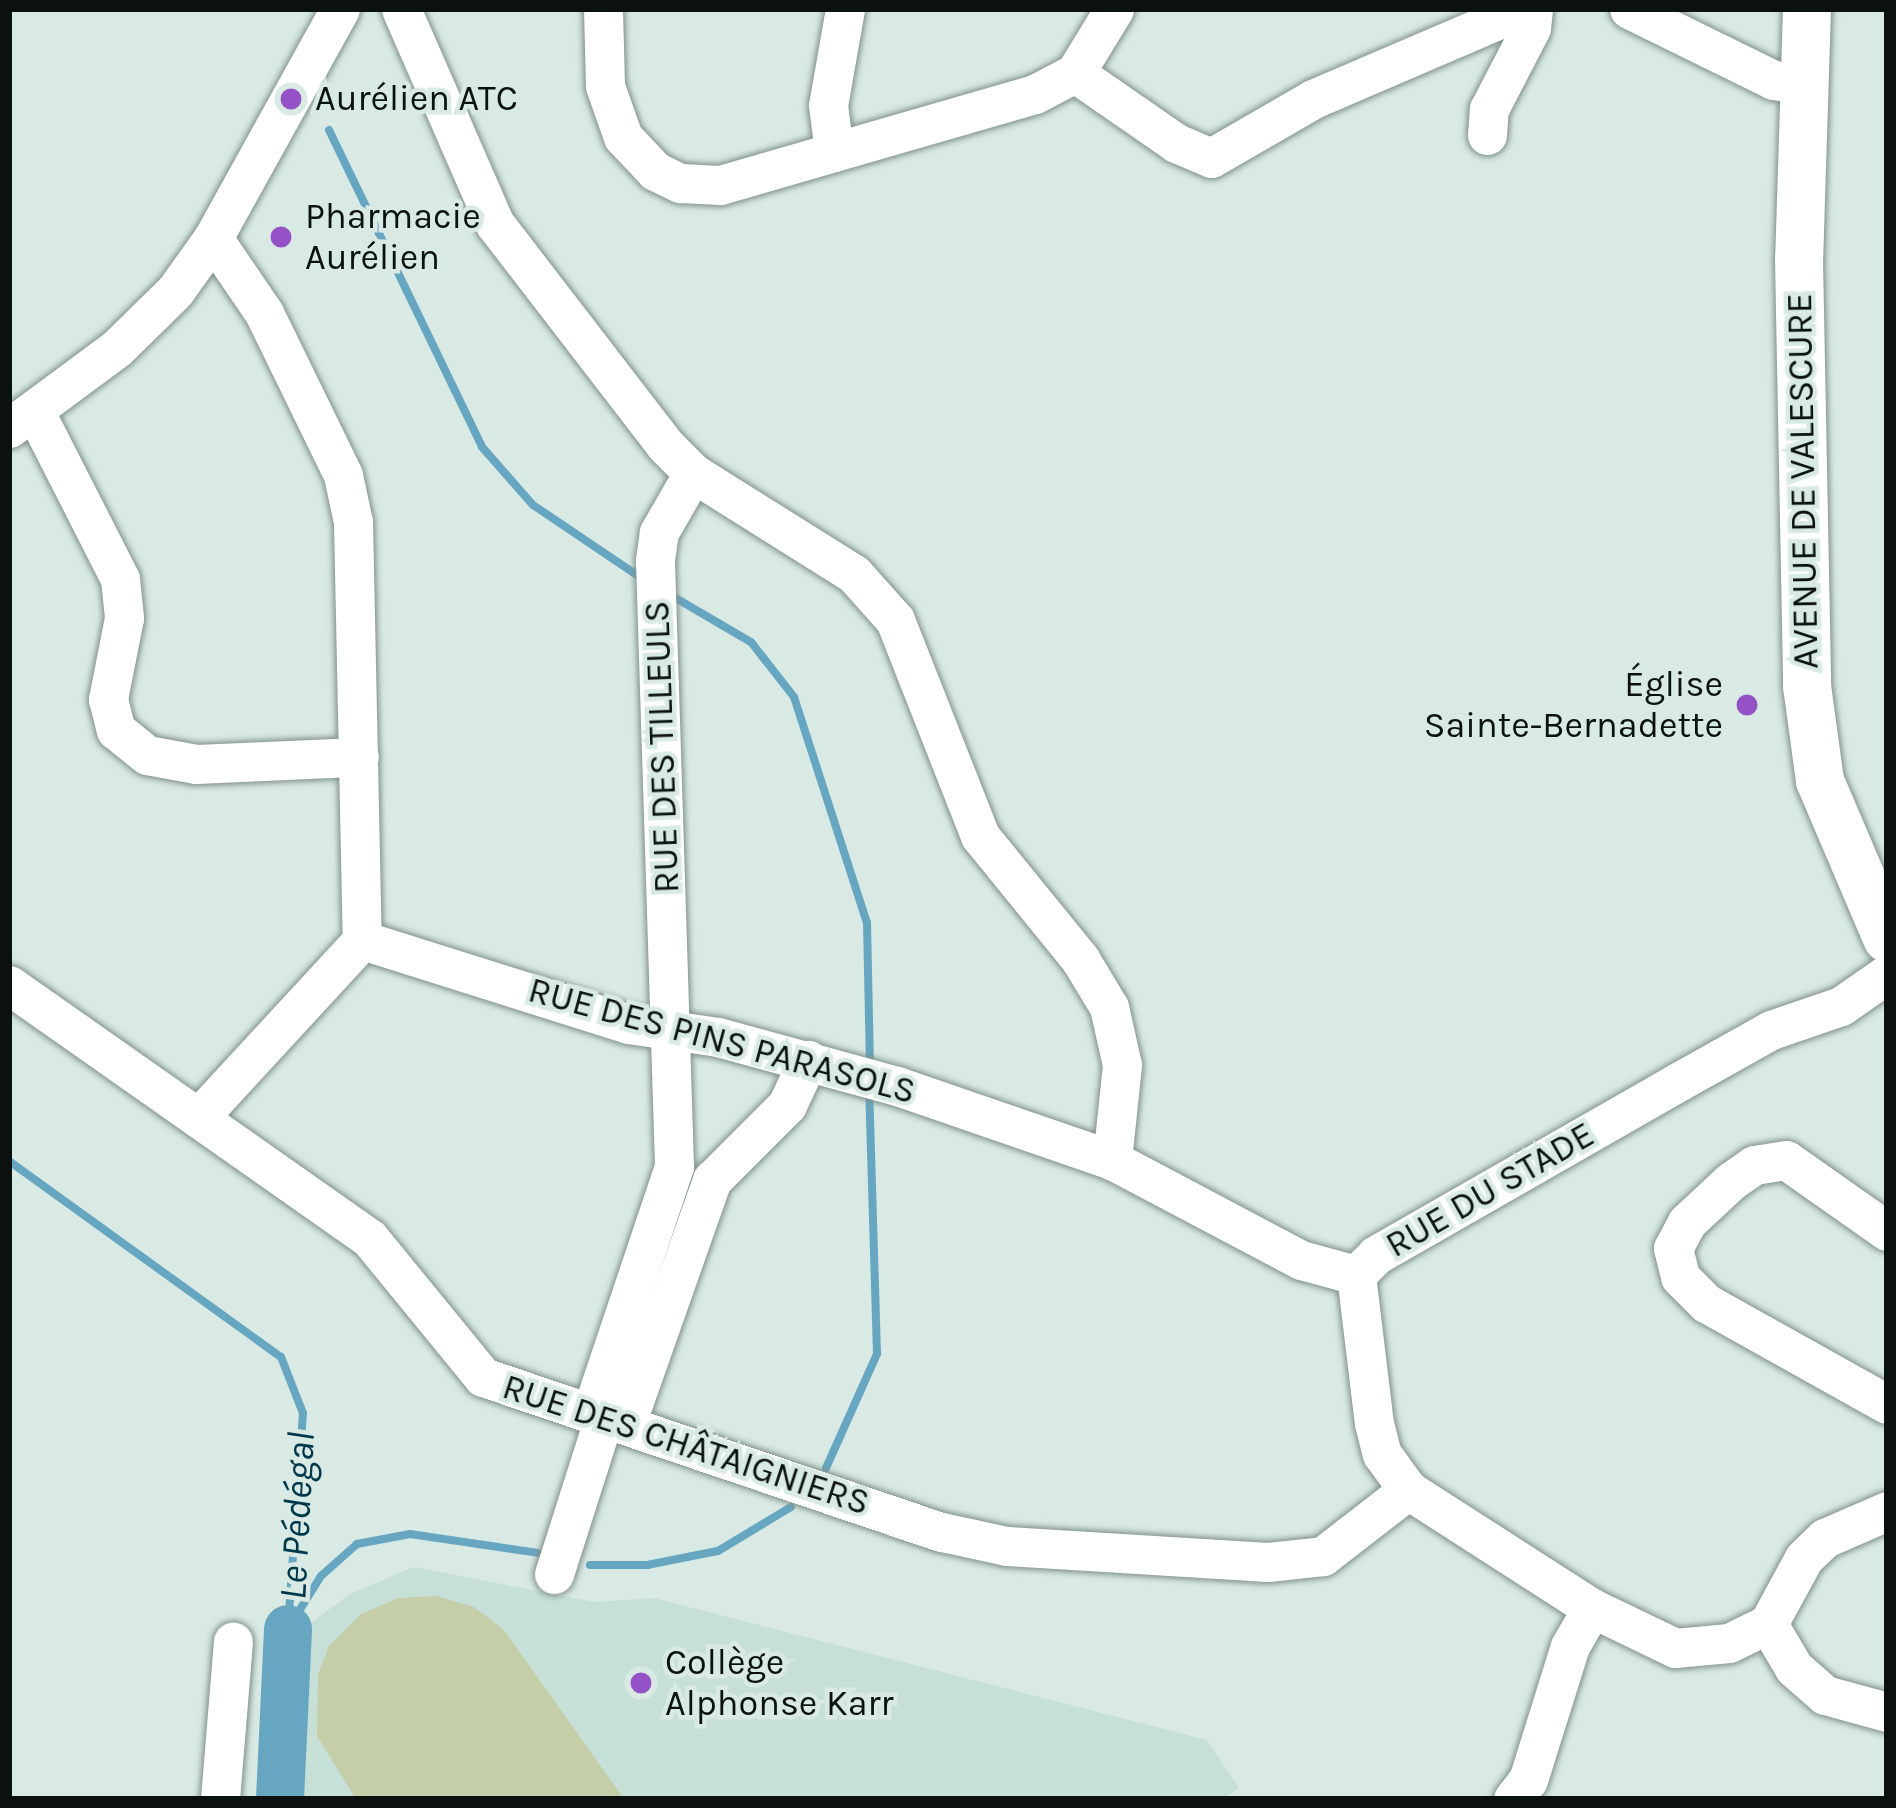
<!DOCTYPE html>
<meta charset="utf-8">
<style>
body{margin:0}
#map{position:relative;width:1896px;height:1808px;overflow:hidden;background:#d9eae4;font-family:Karla,sans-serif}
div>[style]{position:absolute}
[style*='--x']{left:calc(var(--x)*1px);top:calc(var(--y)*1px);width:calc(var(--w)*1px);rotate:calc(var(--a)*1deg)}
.built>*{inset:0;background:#c6e0d7}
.green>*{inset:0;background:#c4cea9}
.stream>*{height:8px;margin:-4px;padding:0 4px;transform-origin:4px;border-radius:4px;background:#67a6c1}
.river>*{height:48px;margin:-24px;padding:0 24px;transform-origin:24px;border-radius:24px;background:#67a6c1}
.roads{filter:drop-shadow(0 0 3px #81918c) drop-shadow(0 0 3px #81918c)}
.minor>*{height:39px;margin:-19.5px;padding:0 19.5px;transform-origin:19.5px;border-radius:19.5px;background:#fff}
.major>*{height:48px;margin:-24px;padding:0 24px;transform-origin:24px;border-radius:24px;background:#fff}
.dots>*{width:33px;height:33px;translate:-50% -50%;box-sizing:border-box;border:6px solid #d9eae4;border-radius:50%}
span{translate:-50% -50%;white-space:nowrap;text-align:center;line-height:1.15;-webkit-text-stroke:9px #d9eae4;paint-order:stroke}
.poi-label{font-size:36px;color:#0b110f}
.left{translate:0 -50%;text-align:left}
.right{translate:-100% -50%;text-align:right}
.street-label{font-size:36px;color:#0b110f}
.water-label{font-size:39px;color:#00384b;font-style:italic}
.frame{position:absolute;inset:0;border:12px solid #0b110f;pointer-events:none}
</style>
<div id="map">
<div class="built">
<i style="clip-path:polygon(414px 1567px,595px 1602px,654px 1598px,1207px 1740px,1239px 1788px,1223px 1799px,295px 1799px,308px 1625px,350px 1594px)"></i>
</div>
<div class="green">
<i style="clip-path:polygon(436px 1596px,474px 1607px,504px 1630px,624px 1799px,356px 1799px,317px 1736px,318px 1674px,329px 1646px,361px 1614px,399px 1598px)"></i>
</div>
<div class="stream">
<i style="--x:329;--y:130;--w:352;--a:64.2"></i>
<i style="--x:482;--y:447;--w:77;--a:48.7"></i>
<i style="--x:533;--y:505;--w:134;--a:34"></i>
<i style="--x:667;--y:593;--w:97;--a:30.3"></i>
<i style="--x:751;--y:642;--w:70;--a:52"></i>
<i style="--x:794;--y:697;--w:237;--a:72.1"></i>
<i style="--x:867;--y:923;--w:144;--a:88.8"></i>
<i style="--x:9;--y:1161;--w:335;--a:35.8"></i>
<i style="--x:281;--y:1357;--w:60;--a:68.6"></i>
<i style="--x:303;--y:1413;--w:217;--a:94"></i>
<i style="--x:826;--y:1468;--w:125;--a:-65.9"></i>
<i style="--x:877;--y:1354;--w:266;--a:-91.7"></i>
<i style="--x:590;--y:1565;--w:57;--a:0"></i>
<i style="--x:647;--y:1565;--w:72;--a:-11.2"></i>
<i style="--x:718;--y:1551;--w:85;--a:-31.1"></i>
<i style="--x:289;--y:1627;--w:60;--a:-57.9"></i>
<i style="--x:321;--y:1576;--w:48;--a:-41.6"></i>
<i style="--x:357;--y:1544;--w:54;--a:-10.7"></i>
<i style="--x:410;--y:1534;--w:129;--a:8.4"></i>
</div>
<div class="river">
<i style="--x:280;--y:1799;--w:170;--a:-87.3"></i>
</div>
<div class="roads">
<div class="minor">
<i style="--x:401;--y:9;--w:235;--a:66.4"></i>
<i style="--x:495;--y:224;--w:279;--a:52.4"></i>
<i style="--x:665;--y:445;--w:40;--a:45"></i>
<i style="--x:693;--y:473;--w:190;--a:32.1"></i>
<i style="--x:854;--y:574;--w:62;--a:48.3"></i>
<i style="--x:895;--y:620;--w:232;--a:68.5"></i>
<i style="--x:980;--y:836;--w:159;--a:50.9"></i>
<i style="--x:1080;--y:959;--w:56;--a:58.9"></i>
<i style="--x:1109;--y:1007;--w:59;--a:77.4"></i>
<i style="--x:1122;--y:1065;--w:96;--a:96"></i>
<i style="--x:603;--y:9;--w:77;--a:88.5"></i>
<i style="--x:605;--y:86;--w:54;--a:70.6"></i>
<i style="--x:623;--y:137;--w:47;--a:46.7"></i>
<i style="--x:655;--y:171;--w:28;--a:26"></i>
<i style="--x:680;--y:183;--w:40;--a:2.9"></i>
<i style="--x:720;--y:185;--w:119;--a:-16.1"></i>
<i style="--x:845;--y:9;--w:97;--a:100"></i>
<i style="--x:828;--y:105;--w:47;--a:82.7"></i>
<i style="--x:834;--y:152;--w:209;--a:-16.1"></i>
<i style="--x:1035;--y:94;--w:45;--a:-27.7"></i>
<i style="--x:1075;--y:73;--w:75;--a:-58.6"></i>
<i style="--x:1629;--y:9;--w:161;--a:26.2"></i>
<i style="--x:1773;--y:80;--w:30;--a:8"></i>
<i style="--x:1075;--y:73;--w:123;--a:34.7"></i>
<i style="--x:1176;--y:143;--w:38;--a:23"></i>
<i style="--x:1211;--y:158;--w:118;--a:-30"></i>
<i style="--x:1313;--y:99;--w:228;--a:-23.2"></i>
<i style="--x:1487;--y:135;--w:26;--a:-86"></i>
<i style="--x:1489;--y:109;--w:91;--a:-62.6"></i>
<i style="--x:1531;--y:28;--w:19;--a:-84"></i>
<i style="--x:213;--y:238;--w:91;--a:55.8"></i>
<i style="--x:264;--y:313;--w:180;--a:64"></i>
<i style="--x:343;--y:475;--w:48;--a:78"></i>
<i style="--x:353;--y:522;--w:418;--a:88.8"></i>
<i style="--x:362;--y:940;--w:279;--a:17.5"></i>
<i style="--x:628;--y:1024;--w:91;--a:8.2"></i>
<i style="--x:718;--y:1037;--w:186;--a:15.3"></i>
<i style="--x:897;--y:1086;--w:227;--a:19"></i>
<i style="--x:1112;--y:1160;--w:214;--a:27.9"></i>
<i style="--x:1301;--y:1260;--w:57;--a:15.3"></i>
<i style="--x:34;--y:410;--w:190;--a:63"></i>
<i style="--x:120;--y:579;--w:39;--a:84"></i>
<i style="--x:124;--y:618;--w:83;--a:101.2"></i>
<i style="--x:108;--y:699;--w:32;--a:76"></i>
<i style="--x:116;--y:730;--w:40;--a:39"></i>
<i style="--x:147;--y:755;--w:50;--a:10.4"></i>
<i style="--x:196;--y:764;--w:163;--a:-2.5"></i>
<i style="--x:9;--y:428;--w:134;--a:-36.5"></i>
<i style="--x:117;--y:348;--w:81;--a:-44.5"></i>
<i style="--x:175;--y:291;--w:65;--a:-54.4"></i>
<i style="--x:213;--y:238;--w:262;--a:-61"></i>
<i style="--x:9;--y:985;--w:441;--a:35.1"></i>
<i style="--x:370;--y:1239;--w:178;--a:50.7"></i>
<i style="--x:483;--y:1377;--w:484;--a:18.7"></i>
<i style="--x:942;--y:1532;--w:66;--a:12.2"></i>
<i style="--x:1007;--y:1546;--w:261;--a:3.5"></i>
<i style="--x:1268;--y:1562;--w:55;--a:-6.2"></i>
<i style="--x:1323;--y:1556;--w:108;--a:-37.8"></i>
<i style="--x:198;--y:1118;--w:242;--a:-47.3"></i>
<i style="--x:1887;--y:1231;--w:123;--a:-144.9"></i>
<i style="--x:1786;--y:1160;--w:32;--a:171"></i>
<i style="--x:1754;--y:1165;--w:29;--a:145"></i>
<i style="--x:1730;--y:1182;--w:59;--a:137.1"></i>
<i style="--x:1687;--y:1222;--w:30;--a:118"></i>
<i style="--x:1673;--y:1248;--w:30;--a:76"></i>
<i style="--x:1680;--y:1277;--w:37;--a:45"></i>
<i style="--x:1706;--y:1303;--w:207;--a:29.2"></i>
<i style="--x:1356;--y:1275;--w:149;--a:83.1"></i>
<i style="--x:1374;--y:1423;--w:32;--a:76"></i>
<i style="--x:1382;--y:1454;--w:44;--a:54.2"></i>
<i style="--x:1408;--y:1490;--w:219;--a:32.7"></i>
<i style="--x:1592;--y:1608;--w:92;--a:25.7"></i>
<i style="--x:1675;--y:1648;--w:54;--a:-5.3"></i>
<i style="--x:1729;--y:1643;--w:43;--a:-26"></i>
<i style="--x:1768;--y:1624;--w:75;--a:-61.4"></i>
<i style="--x:1804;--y:1558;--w:29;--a:-44"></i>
<i style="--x:1825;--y:1538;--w:68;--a:-23.5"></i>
<i style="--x:1356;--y:1275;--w:28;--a:-45"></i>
<i style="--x:1376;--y:1255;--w:348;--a:-29.8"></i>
<i style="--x:1678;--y:1082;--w:107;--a:-29.2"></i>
<i style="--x:1771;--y:1030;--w:74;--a:-18.9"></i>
<i style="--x:1841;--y:1006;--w:56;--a:-34.8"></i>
<i style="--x:592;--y:1410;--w:257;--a:-71.4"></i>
<i style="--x:674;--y:1166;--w:606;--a:-91.8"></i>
<i style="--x:655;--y:560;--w:28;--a:-82"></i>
<i style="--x:659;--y:532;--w:68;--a:-60"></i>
<i style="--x:627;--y:1421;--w:256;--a:-70.6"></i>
<i style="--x:712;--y:1180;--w:106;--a:-45"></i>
<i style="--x:787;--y:1105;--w:50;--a:-65"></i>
<i style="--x:554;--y:1574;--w:168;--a:-72.3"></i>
<i style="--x:1768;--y:1624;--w:51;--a:59.4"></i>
<i style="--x:1794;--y:1668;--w:41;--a:41.1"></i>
<i style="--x:1825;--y:1695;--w:64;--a:15.3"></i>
<i style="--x:220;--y:1799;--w:158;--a:-85.3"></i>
<i style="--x:1513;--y:1799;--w:24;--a:-52"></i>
<i style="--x:1528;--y:1780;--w:140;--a:-72.6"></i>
<i style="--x:1570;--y:1646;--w:44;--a:-59.9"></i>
</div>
<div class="major">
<i style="--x:1807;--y:9;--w:250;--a:91.8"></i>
<i style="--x:1799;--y:259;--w:427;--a:88.9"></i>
<i style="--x:1807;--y:686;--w:96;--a:82.2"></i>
<i style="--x:1820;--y:781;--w:171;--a:66.9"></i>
</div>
</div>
<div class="dots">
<i style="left:291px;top:99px;background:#9551c6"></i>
<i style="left:281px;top:237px;background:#9551c6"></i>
<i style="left:1747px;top:705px;background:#9551c6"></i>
<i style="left:641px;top:1683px;background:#9551c6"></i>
</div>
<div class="poi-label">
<span class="left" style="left:315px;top:99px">Aurélien ATC</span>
<span class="left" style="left:305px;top:237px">Pharmacie<br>Aurélien</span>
<span class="right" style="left:1723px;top:705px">Église<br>Sainte-Bernadette</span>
<span class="left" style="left:665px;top:1683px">Collège<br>Alphonse Karr</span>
</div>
<div class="street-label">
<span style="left:1803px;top:481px;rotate:-91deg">AVENUE DE VALESCURE</span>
<span style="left:662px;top:747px;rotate:-92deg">RUE DES TILLEULS</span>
<span style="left:722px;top:1041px;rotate:15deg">RUE DES PINS PARASOLS</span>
<span style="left:1490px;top:1190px;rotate:-30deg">RUE DU STADE</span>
<span style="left:686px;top:1445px;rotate:18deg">RUE DES CHÂTAIGNIERS</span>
</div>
<div class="water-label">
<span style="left:297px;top:1516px;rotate:-87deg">Le Pédégal</span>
</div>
<div class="frame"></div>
</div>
